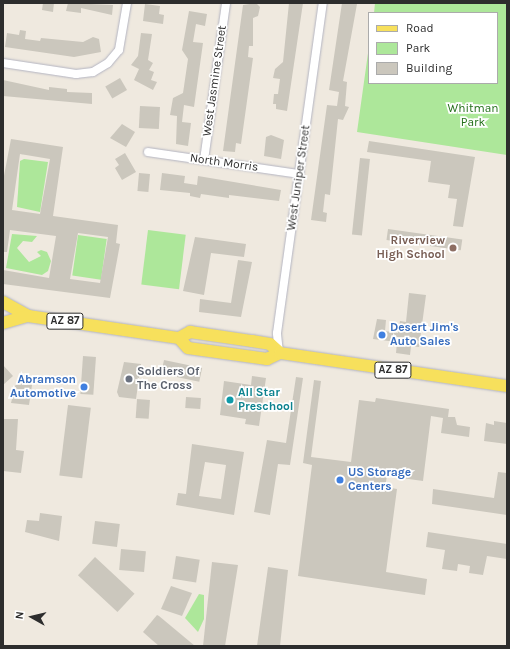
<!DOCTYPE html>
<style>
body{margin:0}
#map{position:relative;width:510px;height:649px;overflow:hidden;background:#efe9df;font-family:Karla,sans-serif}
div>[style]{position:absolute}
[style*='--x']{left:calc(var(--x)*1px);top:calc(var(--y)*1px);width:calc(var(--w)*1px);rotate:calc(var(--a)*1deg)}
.green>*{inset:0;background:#ade79a;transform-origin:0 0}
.building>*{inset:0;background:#cbc7bd;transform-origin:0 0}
.roads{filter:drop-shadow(0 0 1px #b3b4c1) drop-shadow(0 0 1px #b3b4c1)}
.minor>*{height:8px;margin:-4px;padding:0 4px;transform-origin:4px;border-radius:4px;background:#fff}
.primary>*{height:12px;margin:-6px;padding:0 6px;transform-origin:6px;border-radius:6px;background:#f7e05c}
.dots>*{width:11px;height:11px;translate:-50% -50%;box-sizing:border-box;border:2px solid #fff;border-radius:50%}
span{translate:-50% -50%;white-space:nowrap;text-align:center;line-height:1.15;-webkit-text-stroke:3.5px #fff;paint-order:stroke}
.shield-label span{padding:1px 3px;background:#fff;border:1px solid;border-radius:3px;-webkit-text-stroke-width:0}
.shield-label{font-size:11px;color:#2d2d2d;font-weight:700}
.street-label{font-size:12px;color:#2d2d2d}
.park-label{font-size:12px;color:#226f18}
.education-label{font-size:12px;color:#785e54;font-weight:700}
.right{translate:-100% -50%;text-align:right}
.shop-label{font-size:12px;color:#366cbe;font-weight:700}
.left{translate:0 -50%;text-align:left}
.worship-label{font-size:12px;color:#5b616d;font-weight:700}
.culture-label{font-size:12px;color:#0d838f;font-weight:700}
.frame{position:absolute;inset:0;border:4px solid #2d2d2d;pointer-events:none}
.legend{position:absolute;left:368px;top:12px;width:130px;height:72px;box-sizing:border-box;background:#fff;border:1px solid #ababab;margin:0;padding:5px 7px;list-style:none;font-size:12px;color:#2d2d2d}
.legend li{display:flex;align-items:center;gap:8px;height:20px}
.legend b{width:20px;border:1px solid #ababab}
.north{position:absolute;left:12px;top:597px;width:40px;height:40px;-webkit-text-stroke:3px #fff;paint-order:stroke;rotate:278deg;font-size:11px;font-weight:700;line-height:16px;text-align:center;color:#2d2d2d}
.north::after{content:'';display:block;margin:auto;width:14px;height:18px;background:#2d2d2d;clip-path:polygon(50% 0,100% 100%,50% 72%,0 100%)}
</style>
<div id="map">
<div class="green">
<i style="clip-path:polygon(375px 3px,507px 3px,507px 155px,357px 132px,369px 46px,369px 83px,497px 83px,497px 13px,374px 13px)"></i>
<i style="clip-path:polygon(24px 159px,48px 162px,40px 212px,17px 207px,20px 161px)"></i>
<i style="left:148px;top:230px;width:38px;height:55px;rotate:7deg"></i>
<i style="clip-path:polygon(12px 234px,37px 236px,32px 242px,23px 241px,17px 248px,29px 262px,41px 256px,37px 252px,41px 250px,47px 252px,51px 261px,48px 271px,42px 275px,6px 268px)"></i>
<i style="left:78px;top:235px;width:29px;height:41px;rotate:8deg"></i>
<i style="clip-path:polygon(199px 594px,204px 595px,204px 619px,198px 632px,185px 618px)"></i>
</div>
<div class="building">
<i style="clip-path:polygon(43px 3px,54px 3px,53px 12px,42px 10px)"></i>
<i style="clip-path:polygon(68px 3px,113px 5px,112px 15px,81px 8px,81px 13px,66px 11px)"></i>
<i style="clip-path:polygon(256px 3px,260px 7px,258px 16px,253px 18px,253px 46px,249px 46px,248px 57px,253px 58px,241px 144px,236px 143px,235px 152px,223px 151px,243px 5px)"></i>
<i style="clip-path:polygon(289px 3px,303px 3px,287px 111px,276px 109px,276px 104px,273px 104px,274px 94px,278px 94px,280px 79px,273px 78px,275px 69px,283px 62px)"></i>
<i style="clip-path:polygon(342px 3px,357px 4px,343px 81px,347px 82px,345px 106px,349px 107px,343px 120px,338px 119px,330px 195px,325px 194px,323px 212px,327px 213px,326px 222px,311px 220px,327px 105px,337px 106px,339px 92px,329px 90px)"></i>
<i style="clip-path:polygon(145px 4px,160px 6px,159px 14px,164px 15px,163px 24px,143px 21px)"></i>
<i style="clip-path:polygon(189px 11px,207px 14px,205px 26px,196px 24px,193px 42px,203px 43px,194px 107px,184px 105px,182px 122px,191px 123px,188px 146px,176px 144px,177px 116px,170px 115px,173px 98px,183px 93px,188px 59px,182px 50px)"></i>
<i style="clip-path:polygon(20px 30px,26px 31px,25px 39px,40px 41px,41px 38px,83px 42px,93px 37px,99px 39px,101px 52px,74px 57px,5px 47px,7px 33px,19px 35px)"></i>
<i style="clip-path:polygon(141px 33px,152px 34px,148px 60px,153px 63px,149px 70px,154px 72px,151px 80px,157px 82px,153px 90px,134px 80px,139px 69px,131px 65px,138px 56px)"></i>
<i style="left:120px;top:78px;width:14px;height:17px;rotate:60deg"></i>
<i style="clip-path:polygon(3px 80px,49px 90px,49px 87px,67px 89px,67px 92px,92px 93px,92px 104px,3px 96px)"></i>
<i style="left:140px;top:106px;width:20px;height:22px;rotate:3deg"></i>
<i style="clip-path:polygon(122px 124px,135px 132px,126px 147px,110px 138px)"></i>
<i style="clip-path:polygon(271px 135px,284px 140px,281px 159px,264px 156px,266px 137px)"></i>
<i style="clip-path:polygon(evenodd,11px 139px,63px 147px,53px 216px,118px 225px,116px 243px,120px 244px,110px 298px,3px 284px,3px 270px,49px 278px,56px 236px,10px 230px,7px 252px,3px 252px,3px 181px,11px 139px,20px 154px,50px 159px,40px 214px,12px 210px,20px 154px,11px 139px,78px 233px,108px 237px,100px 283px,70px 279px,78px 233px)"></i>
<i style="clip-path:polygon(369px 141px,475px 157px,463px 227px,453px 226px,457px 199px,448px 198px,450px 185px,428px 182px,431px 161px,367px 152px)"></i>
<i style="clip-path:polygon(125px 153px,136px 172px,122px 180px,115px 168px,119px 165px,115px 159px)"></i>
<i style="left:360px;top:158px;width:10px;height:77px;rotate:6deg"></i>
<i style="left:139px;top:173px;width:11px;height:18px;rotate:5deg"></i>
<i style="clip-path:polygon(162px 173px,185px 176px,184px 183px,197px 185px,198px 176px,281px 190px,279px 201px,229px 195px,229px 198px,201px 194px,200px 198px,190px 196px,190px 193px,160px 190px)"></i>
<i style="left:388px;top:229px;width:75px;height:11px;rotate:8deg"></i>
<i style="clip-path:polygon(195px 237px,246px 244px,244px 257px,211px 253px,204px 295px,183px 291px)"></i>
<i style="clip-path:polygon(238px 260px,252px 262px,241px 317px,199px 312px,200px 299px,231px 303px)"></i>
<i style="clip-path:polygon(409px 293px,426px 295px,419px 347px,411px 346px,410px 355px,396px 353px,397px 342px,373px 339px,377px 319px,386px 320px,385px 331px,398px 333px,400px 321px,406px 322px)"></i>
<i style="left:83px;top:356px;width:13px;height:38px;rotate:4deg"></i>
<i style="left:164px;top:360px;width:39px;height:14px;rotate:12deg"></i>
<i style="clip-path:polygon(124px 362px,141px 364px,136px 399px,119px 397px,117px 392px)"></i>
<i style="clip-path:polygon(3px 365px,13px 376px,3px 385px)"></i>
<i style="clip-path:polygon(252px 376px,266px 378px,259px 426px,245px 424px,246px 419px,220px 415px,224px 381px,251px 385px)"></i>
<i style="clip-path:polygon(296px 377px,303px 378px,290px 465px,278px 464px,270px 515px,254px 512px,267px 440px,286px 443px)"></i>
<i style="clip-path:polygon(314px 380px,321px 381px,311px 457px,351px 462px,359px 400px,375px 402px,376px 398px,449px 409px,448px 417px,455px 417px,457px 425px,470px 427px,469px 437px,441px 433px,443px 418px,431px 416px,423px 481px,387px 476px,385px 487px,397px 489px,386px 572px,427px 579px,425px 595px,298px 576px,312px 465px,303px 463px)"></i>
<i style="clip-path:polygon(16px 383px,32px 385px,29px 405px,11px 403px)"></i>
<i style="left:186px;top:397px;width:15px;height:11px;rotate:4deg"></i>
<i style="left:137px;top:399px;width:13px;height:19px;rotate:4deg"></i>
<i style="left:68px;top:405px;width:23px;height:71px;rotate:7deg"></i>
<i style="clip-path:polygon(3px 419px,18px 419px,16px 450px,24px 451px,21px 473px,3px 471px)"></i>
<i style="clip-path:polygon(494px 421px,507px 423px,507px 444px,484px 441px,486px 423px,494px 425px)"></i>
<i style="clip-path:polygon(evenodd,192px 444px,244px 452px,234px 515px,176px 505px,178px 493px,186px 494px,192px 444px,205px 462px,226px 465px,221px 499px,199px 496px,205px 462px)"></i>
<i style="clip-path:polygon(498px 472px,507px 473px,507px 515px,432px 504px,433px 489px,494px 498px)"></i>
<i style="clip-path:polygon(40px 513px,62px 516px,59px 541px,25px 532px,27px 520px,39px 521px)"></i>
<i style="left:95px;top:521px;width:25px;height:23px;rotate:7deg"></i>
<i style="clip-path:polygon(428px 532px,507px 544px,507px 559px,487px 556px,483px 575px,469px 573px,470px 566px,458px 564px,457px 571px,442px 569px,445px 550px,426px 547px)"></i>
<i style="left:121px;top:549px;width:25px;height:21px;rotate:5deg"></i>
<i style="left:176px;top:556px;width:24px;height:23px;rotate:9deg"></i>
<i style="left:95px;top:557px;width:54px;height:25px;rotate:43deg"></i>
<i style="clip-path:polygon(212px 562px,238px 565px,225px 646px,203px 646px)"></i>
<i style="clip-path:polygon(268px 567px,288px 570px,280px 646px,257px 646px)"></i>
<i style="clip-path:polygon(171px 586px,192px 593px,182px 616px,161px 609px)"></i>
<i style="clip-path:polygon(157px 615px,159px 616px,195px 646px,159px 646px,152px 640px,143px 632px)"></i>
</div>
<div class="roads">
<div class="minor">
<i style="--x:3;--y:63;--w:74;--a:8.6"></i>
<i style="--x:76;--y:74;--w:17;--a:-7"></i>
<i style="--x:93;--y:72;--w:17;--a:-31"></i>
<i style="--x:108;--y:63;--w:17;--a:-50"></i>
<i style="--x:119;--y:50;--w:48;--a:-80.3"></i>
<i style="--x:148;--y:152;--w:153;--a:8.3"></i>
<i style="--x:204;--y:160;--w:159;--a:-82"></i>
<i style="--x:279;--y:353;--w:20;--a:-96"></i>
<i style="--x:277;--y:333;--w:333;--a:-82.1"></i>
</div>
<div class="primary">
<i style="--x:3;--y:302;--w:29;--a:29"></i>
<i style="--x:28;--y:316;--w:153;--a:8.3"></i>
<i style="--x:179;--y:338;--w:13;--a:-29"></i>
<i style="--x:190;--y:332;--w:63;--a:8.3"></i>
<i style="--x:252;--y:341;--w:18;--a:9"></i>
<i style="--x:270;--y:344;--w:13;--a:42"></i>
<i style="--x:3;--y:323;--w:26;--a:-16"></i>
<i style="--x:179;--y:338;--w:13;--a:48"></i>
<i style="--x:188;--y:348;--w:80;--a:7.9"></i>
<i style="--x:267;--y:359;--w:14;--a:-25"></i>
<i style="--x:280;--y:353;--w:229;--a:8.3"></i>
</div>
</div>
<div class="dots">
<i style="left:453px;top:248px;background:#8d6e63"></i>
<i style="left:382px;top:335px;background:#3f7fe0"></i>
<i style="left:129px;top:379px;background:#6b7280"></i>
<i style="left:84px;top:387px;background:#3f7fe0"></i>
<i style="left:230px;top:400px;background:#0f9aa8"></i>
<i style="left:340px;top:480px;background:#3f7fe0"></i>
</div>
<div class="shield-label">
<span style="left:65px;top:321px">AZ 87</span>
<span style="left:393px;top:370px">AZ 87</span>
</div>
<div class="street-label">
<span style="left:215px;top:81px;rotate:-82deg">West Jasmine Street</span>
<span style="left:224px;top:163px;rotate:8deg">North Morris</span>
<span style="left:299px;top:178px;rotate:-82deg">West Juniper Street</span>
</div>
<div class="park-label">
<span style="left:473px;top:116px">Whitman<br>Park</span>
</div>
<div class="education-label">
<span class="right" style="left:445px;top:248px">Riverview<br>High School</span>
</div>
<div class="shop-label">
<span class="left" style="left:390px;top:335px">Desert Jim's<br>Auto Sales</span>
<span class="right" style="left:76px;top:387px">Abramson<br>Automotive</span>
<span class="left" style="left:348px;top:480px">US Storage<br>Centers</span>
</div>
<div class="worship-label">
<span class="left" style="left:137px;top:379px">Soldiers Of<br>The Cross</span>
</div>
<div class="culture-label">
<span class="left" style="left:238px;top:400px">All Star<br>Preschool</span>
</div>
<div class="frame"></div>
<ul class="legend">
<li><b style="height:5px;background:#f7e05c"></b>Road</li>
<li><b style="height:11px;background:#ade79a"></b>Park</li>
<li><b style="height:11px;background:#cbc7bd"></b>Building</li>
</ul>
<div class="north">N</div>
</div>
